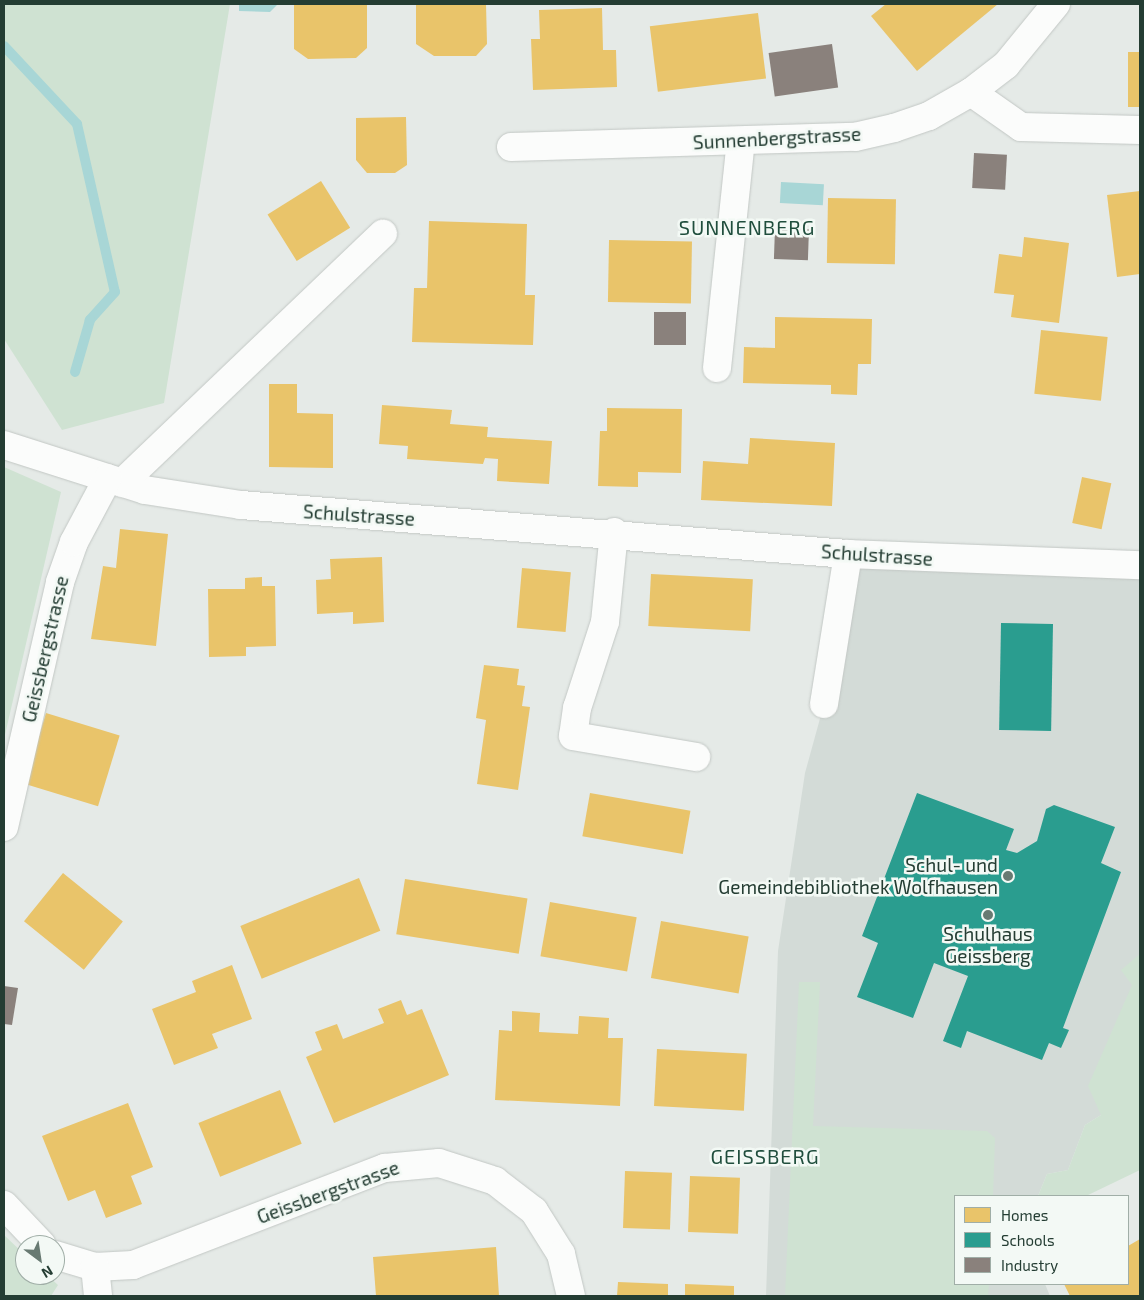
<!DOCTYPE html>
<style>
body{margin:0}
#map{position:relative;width:1144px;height:1300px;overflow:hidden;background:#e5eae7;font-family:"Exo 2",sans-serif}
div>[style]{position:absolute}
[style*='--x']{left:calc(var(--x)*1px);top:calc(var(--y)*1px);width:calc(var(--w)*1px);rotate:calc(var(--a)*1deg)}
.built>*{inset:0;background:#d3dbd7}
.green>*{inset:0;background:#cfe2d2}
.water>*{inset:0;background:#a8d6d6;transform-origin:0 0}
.homes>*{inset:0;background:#e9c46a;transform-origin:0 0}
.schools>*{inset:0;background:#2a9d8f;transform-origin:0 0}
.industry>*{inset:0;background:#8a817c;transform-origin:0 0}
.stream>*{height:10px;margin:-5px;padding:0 5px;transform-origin:5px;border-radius:5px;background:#a8d6d6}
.roads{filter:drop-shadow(0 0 1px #c2c7c4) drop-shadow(0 0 1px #c2c7c4)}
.minor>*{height:28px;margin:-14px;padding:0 14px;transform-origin:14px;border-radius:14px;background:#fbfcfb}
.dots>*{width:14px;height:14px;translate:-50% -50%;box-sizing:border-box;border:2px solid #f3f9f5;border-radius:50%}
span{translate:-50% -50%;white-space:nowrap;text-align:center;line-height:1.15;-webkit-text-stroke:5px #f3f9f5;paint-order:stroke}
.street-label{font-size:19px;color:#243d33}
.poi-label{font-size:19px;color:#243d33}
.right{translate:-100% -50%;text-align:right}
.neighbourhood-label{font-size:20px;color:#204e3d;letter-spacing:1px}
.frame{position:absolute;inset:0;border:5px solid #243d33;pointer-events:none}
.legend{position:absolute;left:954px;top:1195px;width:175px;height:90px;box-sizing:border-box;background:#f3f9f5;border:1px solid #a0aea7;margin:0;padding:6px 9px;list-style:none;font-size:15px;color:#243d33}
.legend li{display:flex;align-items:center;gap:10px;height:25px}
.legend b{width:25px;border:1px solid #a0aea7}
.north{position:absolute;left:15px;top:1235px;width:50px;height:50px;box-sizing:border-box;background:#f3f9f5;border:1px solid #a0aea7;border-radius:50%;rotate:149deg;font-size:14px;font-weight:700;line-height:20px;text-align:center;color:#243d33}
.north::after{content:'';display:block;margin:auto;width:18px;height:22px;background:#687a72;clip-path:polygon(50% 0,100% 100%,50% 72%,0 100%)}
</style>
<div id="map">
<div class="built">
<i style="clip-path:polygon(848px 554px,1140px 565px,1140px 992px,1101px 1115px,1085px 1125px,1068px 1170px,1047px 1174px,1038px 1196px,955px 1196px,955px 1284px,1045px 1284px,1050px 1296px,766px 1296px,778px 951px,805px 773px,824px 704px)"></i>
</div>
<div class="green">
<i style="clip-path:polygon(4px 4px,230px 4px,164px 403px,62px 430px,4px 339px)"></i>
<i style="clip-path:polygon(4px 467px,61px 492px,4px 739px)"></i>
<i style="clip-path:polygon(1140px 954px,1140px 1170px,1086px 1196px,1038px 1196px,1047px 1174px,1068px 1170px,1085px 1125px,1101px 1115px,1088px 1086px,1132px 985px,1121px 970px)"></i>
<i style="clip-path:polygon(799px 982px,820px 982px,813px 1126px,987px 1131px,995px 1138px,993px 1196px,955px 1196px,955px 1284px,989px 1284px,988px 1296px,785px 1296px)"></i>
<i style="clip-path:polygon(4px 1235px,25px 1255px,25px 1275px,47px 1275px,58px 1285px,51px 1296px,4px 1296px)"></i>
</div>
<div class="water">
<i style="clip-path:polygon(239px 4px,277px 4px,277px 5px,270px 12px,239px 11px)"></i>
<i style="left:781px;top:182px;width:43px;height:21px;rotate:3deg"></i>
</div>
<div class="homes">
<i style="clip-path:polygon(294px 4px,367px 4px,367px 48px,356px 58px,308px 59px,294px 49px)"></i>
<i style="clip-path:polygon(416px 4px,486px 4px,487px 44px,476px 56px,434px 56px,416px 44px)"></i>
<i style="clip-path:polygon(886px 4px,998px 4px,917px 71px,871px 16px)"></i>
<i style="clip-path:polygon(602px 8px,603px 50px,616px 50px,617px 87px,533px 90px,531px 39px,540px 39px,539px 10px)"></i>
<i style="left:758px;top:13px;width:66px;height:109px;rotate:83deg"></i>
<i style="left:1128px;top:52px;width:12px;height:55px"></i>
<i style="clip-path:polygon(406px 117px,407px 165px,395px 173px,367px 173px,356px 160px,356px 118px)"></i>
<i style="left:321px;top:181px;width:55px;height:63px;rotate:58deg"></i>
<i style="clip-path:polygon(1140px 191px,1140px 274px,1117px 277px,1107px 195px)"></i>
<i style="left:828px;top:198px;width:68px;height:65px;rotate:1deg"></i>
<i style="clip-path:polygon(429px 221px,527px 224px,525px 295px,535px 295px,533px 345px,412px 342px,414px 288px,427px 288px)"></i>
<i style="clip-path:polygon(1024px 237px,1069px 243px,1059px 323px,1011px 317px,1014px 295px,994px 293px,999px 254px,1022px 257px)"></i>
<i style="left:609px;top:240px;width:83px;height:62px;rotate:1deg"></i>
<i style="clip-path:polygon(775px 317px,872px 319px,871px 364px,858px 364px,857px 395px,831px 394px,831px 385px,743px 383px,744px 347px,775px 348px)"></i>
<i style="left:1041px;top:330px;width:67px;height:64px;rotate:6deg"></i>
<i style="clip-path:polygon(269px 384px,297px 384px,297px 413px,333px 414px,333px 468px,269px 467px)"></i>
<i style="clip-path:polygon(382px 405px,452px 410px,450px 424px,488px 427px,487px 437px,552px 441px,549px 484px,497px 481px,498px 459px,485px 458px,483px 464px,407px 459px,408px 446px,379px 444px)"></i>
<i style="clip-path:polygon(607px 408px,682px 409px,681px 473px,638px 472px,638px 487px,598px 486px,600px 431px,607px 431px)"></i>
<i style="clip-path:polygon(750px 438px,835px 443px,832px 506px,701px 500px,703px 461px,748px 464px)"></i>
<i style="left:1082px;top:477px;width:30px;height:47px;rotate:12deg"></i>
<i style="clip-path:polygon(120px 529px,168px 534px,156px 646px,91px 639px,103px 566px,116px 568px)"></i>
<i style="clip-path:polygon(382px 557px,384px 622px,353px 624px,353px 612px,317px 614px,316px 580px,331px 579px,330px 559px)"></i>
<i style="left:522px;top:568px;width:49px;height:60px;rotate:5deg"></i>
<i style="left:651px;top:574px;width:102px;height:52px;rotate:3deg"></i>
<i style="clip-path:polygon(262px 577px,262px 586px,275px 586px,276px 646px,246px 647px,246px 656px,209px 657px,208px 589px,245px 589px,245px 578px)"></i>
<i style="clip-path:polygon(484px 665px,519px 669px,517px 685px,525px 686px,522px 706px,530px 707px,518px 790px,477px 784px,486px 720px,476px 718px)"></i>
<i style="left:46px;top:713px;width:77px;height:74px;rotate:17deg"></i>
<i style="left:590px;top:793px;width:102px;height:44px;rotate:10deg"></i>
<i style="left:63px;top:873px;width:77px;height:62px;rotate:39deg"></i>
<i style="left:359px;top:878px;width:57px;height:128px;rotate:68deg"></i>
<i style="left:405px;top:879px;width:124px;height:56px;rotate:9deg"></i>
<i style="left:550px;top:902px;width:88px;height:55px;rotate:10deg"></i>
<i style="left:661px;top:921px;width:89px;height:58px;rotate:10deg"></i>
<i style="clip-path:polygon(232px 965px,252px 1019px,212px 1034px,218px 1048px,174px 1065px,152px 1009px,196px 992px,192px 981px)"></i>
<i style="clip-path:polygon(401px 1000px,407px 1015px,422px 1009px,449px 1075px,334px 1123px,306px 1057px,322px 1050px,315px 1032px,337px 1024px,343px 1039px,384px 1023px,378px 1009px)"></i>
<i style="clip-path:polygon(512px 1011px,540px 1013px,539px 1032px,578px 1034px,579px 1016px,609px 1018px,608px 1038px,623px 1038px,620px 1106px,495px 1100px,499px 1030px,512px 1031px)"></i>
<i style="left:657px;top:1049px;width:90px;height:57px;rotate:3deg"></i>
<i style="left:280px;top:1090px;width:58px;height:88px;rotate:68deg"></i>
<i style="clip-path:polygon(128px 1103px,153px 1167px,131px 1176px,142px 1204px,106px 1218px,95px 1190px,68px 1201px,42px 1136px)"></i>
<i style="left:625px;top:1171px;width:47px;height:57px;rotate:2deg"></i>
<i style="left:690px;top:1176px;width:50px;height:56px;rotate:2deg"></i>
<i style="clip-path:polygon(1140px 1239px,1140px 1296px,1070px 1296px,1064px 1284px,1128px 1284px,1128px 1246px)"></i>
<i style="clip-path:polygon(496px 1247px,499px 1296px,376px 1296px,373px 1257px)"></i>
<i style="clip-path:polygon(618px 1282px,668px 1284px,668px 1296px,617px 1296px)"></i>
<i style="clip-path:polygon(685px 1284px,734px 1286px,734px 1296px,685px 1296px)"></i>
</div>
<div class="schools">
<i style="left:1001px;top:623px;width:52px;height:107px;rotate:1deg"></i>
<i style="clip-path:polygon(917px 793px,1014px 829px,1006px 850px,1017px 853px,1037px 841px,1046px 809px,1054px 805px,1115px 827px,1101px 863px,1121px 872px,1063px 1028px,1069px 1030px,1061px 1048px,1049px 1043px,1042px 1060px,967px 1031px,961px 1048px,943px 1041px,968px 976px,934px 963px,913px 1018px,857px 997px,878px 943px,862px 936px)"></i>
</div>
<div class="industry">
<i style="left:832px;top:44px;width:44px;height:64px;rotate:82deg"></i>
<i style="left:974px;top:153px;width:33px;height:35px;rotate:3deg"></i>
<i style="left:775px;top:228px;width:34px;height:31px;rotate:2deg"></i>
<i style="left:654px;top:312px;width:32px;height:33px"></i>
<i style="clip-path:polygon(4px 986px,18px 988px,12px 1025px,4px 1024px)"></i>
</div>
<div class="stream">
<i style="--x:4;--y:46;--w:107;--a:46.9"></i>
<i style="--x:77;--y:124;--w:172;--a:77.3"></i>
<i style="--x:115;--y:292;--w:38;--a:132"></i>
<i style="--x:90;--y:320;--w:54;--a:106.1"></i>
</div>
<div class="roads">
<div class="minor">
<i style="--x:971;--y:92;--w:61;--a:35"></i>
<i style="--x:1021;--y:127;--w:119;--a:1.4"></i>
<i style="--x:511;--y:147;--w:344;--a:-1.7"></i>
<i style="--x:855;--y:137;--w:40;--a:-13"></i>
<i style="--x:894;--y:128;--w:37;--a:-19"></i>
<i style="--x:929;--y:116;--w:48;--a:-29.7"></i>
<i style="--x:971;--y:92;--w:44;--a:-37.6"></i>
<i style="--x:1006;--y:65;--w:79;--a:-50.7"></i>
<i style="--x:717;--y:368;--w:228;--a:-84"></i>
<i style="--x:4;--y:445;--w:148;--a:17.7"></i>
<i style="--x:145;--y:490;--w:97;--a:8.9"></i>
<i style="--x:241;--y:505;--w:609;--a:4.62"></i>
<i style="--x:848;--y:554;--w:292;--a:2.2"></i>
<i style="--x:122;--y:483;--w:361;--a:-43.7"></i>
<i style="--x:614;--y:532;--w:90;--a:95.7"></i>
<i style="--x:605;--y:622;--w:90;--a:108"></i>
<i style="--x:577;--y:708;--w:28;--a:98"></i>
<i style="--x:573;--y:736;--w:125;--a:9.7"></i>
<i style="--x:824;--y:704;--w:152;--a:-80.9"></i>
<i style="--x:4;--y:827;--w:251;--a:-77.1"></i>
<i style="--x:60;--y:582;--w:42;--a:-70.7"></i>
<i style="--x:74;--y:542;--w:72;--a:-62"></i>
<i style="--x:4;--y:1205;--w:55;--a:46.5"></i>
<i style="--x:55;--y:1255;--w:42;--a:16.7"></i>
<i style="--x:95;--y:1267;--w:38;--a:-3"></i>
<i style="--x:133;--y:1265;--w:270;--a:-21.1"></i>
<i style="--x:385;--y:1168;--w:54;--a:-5.3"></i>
<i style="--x:439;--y:1163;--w:59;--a:17.8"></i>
<i style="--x:495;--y:1181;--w:49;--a:37.6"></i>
<i style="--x:534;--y:1211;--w:51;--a:57.9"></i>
<i style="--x:561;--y:1254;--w:43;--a:76.6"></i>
<i style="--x:95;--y:1267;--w:29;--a:84"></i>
</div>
</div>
<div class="dots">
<i style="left:1008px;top:876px;background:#687a72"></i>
<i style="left:988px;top:915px;background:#687a72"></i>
</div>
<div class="street-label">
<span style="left:777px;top:138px;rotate:-3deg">Sunnenbergstrasse</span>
<span style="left:359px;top:515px;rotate:4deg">Schulstrasse</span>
<span style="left:877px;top:555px;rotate:4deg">Schulstrasse</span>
<span style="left:45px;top:649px;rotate:-77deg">Geissbergstrasse</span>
<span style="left:328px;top:1192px;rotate:-20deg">Geissbergstrasse</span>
</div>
<div class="poi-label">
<span class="right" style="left:998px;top:876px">Schul- und<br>Gemeindebibliothek Wolfhausen</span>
<span style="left:988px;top:945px">Schulhaus<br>Geissberg</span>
</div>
<div class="neighbourhood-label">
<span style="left:747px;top:227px">SUNNENBERG</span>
<span style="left:765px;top:1156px">GEISSBERG</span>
</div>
<div class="frame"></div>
<ul class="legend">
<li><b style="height:14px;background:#e9c46a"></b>Homes</li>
<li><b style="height:14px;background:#2a9d8f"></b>Schools</li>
<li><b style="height:14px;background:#8a817c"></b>Industry</li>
</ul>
<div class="north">N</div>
</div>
